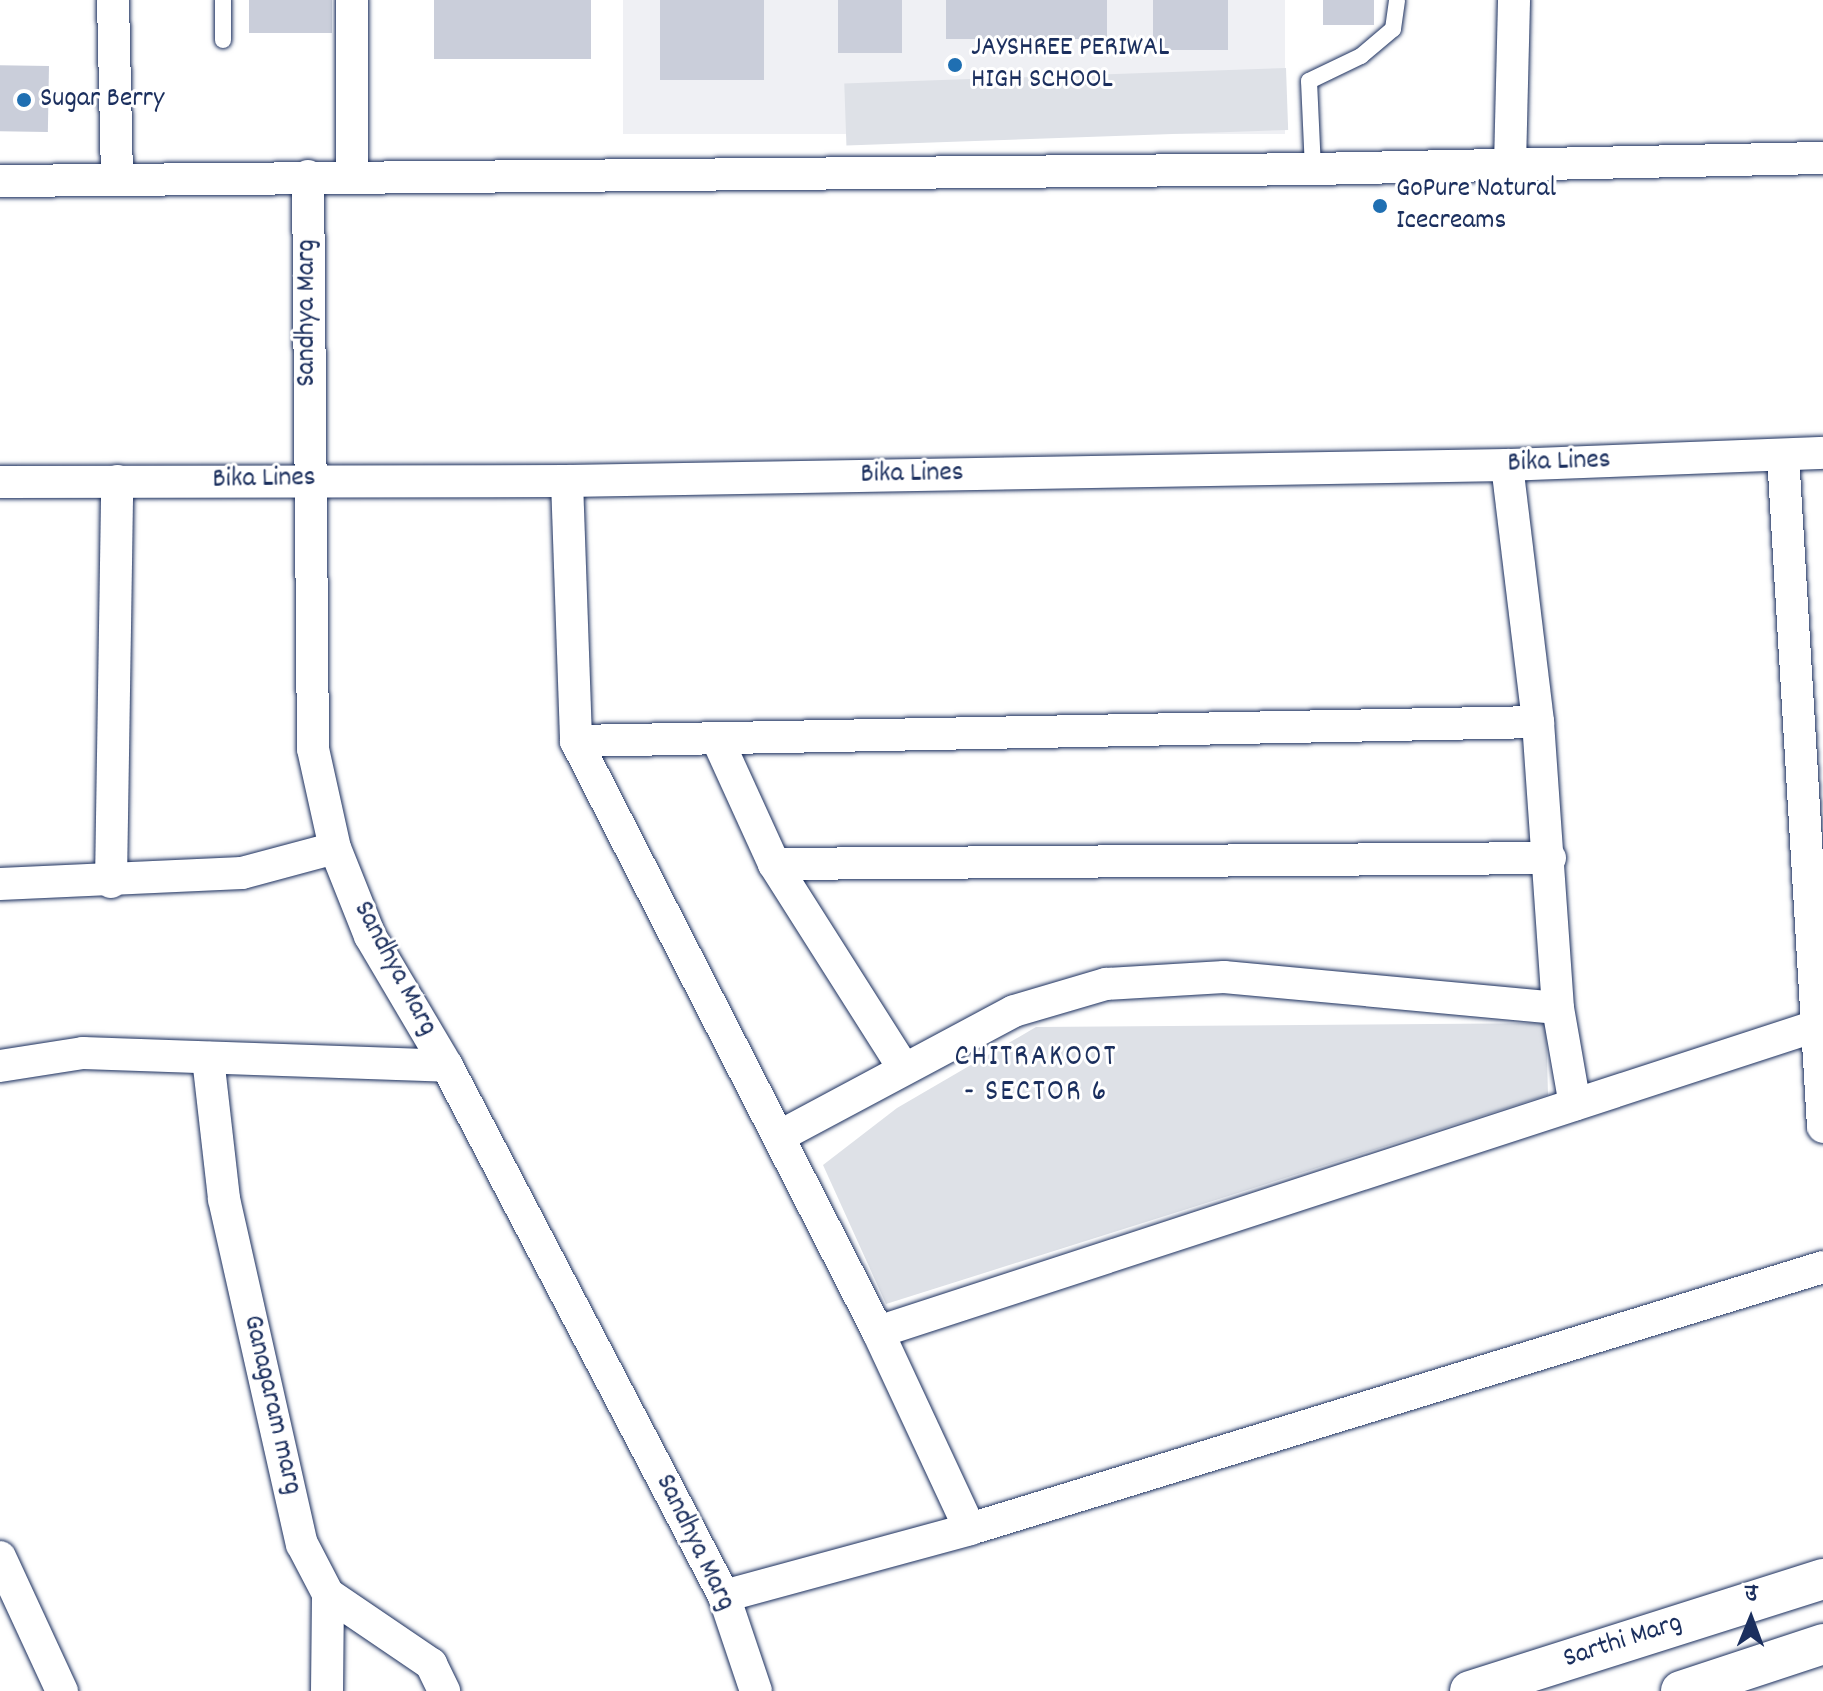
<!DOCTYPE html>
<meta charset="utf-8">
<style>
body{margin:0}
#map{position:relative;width:1823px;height:1691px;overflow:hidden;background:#fff;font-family:Dekko,"Playpen Sans Deva",sans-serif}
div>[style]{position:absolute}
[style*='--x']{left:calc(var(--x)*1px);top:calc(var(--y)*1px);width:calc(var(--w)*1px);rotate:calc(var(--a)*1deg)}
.built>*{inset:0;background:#eff0f4;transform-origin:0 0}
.green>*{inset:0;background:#dee1e7;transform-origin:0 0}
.building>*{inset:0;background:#caceda;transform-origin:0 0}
.roads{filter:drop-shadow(0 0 2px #1b2f5e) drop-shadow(0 0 2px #1b2f5e)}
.service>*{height:16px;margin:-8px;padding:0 8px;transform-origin:8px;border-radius:8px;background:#fff}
.minor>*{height:32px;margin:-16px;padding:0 16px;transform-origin:16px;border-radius:16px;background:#fff}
.tertiary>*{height:40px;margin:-20px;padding:0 20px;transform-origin:20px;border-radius:20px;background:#fff}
.dots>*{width:22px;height:22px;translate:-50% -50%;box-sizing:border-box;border:4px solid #fff;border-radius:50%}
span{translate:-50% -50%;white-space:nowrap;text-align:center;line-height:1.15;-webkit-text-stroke:6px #fff;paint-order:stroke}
.poi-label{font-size:28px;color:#1b2f5e}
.left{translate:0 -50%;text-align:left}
.street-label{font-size:28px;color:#1b2f5e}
.neighbourhood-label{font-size:30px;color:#1b2f5e;letter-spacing:2px}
.north{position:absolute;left:1711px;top:1579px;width:80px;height:80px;-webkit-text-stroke:6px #fff;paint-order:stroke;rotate:1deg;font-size:22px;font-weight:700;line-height:32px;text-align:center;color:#1b2f5e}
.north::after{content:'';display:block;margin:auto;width:28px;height:36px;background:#1b2f5e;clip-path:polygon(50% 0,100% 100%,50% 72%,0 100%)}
</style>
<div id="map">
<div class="built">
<i style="left:623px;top:0;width:662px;height:134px"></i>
</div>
<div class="green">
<i style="left:1286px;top:68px;width:62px;height:442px;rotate:88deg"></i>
<i style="clip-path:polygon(1546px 1023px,1548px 1095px,886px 1304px,823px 1165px,897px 1108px,1036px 1027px)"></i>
</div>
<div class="building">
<i style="left:249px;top:0;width:83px;height:33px"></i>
<i style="left:434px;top:0;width:157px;height:59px"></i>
<i style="left:660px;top:0;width:104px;height:80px"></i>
<i style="left:838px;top:0;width:64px;height:53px"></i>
<i style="left:946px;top:0;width:161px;height:39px"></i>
<i style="left:1153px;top:0;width:75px;height:50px"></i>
<i style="left:1323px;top:0;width:51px;height:25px"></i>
<i style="left:49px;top:66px;width:66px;height:49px;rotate:91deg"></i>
</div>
<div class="roads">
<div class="service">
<i style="--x:223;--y:0;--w:40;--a:90"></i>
<i style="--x:1313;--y:169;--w:88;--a:-92.6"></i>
<i style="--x:1309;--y:81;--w:58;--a:-25.7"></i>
<i style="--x:1361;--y:56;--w:42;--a:-40.2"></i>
<i style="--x:1393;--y:29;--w:29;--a:-82"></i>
</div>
<div class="minor">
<i style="--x:113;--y:0;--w:177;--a:88.7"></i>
<i style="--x:352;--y:0;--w:176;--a:90"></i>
<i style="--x:1510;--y:165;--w:165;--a:-88.6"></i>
<i style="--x:308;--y:176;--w:573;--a:89.5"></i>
<i style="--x:313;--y:749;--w:101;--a:77.5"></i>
<i style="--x:335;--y:848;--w:95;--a:68.3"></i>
<i style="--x:370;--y:936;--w:151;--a:59.4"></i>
<i style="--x:447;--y:1066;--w:598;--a:62.41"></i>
<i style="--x:724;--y:1596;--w:100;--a:71.4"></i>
<i style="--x:0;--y:181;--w:1313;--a:-0.52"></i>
<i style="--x:1313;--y:169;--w:510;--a:-1.24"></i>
<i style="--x:1783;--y:455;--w:673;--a:86.59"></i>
<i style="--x:1507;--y:465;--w:259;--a:83.1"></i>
<i style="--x:1538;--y:722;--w:287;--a:86"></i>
<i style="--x:1558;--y:1008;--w:98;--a:80.1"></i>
<i style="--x:567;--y:481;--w:260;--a:88"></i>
<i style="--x:576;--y:741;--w:664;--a:62.93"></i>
<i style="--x:878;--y:1332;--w:217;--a:65"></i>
<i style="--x:0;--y:482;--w:567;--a:-0.1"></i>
<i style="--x:567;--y:481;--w:940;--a:-0.98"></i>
<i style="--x:1507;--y:465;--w:316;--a:-2.2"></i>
<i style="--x:576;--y:741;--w:962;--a:-1.13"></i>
<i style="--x:718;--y:741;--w:135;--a:65.5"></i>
<i style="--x:774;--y:864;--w:241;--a:57.6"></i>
<i style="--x:774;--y:864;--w:776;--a:-0.44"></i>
<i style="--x:111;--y:882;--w:401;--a:-89.1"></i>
<i style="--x:0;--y:884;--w:242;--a:-2.6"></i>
<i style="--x:242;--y:873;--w:96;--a:-15"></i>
<i style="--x:208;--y:1058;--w:142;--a:83.5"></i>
<i style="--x:224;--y:1199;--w:354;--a:77.3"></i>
<i style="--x:302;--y:1544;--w:56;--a:62.5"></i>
<i style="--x:328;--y:1594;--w:125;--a:34.2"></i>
<i style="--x:431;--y:1664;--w:30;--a:64"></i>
<i style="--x:0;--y:1066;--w:84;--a:-8.9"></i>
<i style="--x:83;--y:1053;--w:364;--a:2"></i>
<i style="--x:780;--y:1136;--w:265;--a:-28.1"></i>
<i style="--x:1014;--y:1011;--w:96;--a:-16.4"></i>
<i style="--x:1106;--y:984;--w:118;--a:-3.4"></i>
<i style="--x:1224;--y:977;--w:335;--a:5.3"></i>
<i style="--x:878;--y:1332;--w:983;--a:-18.07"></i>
<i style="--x:0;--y:1557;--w:148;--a:65.2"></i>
<i style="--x:724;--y:1596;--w:255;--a:-15.2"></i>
<i style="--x:970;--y:1529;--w:892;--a:-17.07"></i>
<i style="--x:327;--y:1691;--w:97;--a:-89.4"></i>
</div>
<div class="tertiary">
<i style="--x:1470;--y:1691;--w:370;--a:-17.6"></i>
<i style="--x:1681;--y:1691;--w:150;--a:-18.3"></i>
</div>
</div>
<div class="dots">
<i style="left:955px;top:65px;background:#1f6fb2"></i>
<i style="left:24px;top:100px;background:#1f6fb2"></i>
<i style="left:1380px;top:206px;background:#1f6fb2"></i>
</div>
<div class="poi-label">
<span class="left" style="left:971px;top:65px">JAYSHREE PERIWAL<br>HIGH SCHOOL</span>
<span class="left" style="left:40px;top:100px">Sugar Berry</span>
<span class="left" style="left:1396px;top:206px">GoPure Natural<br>Icecreams</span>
</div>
<div class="street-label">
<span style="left:308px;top:313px;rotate:-90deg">Sandhya Marg</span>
<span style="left:1559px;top:463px;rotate:-2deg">Bika Lines</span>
<span style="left:912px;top:475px;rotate:-1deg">Bika Lines</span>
<span style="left:264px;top:480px;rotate:-1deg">Bika Lines</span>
<span style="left:394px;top:969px;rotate:62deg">Sandhya Marg</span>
<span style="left:271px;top:1405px;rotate:77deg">Ganagaram marg</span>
<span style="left:694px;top:1543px;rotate:64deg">Sandhya Marg</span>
<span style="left:1623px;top:1642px;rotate:-18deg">Sarthi Marg</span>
</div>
<div class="neighbourhood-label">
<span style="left:1036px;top:1076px">CHITRAKOOT<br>- SECTOR 6</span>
</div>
<div class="north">उ</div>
</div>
